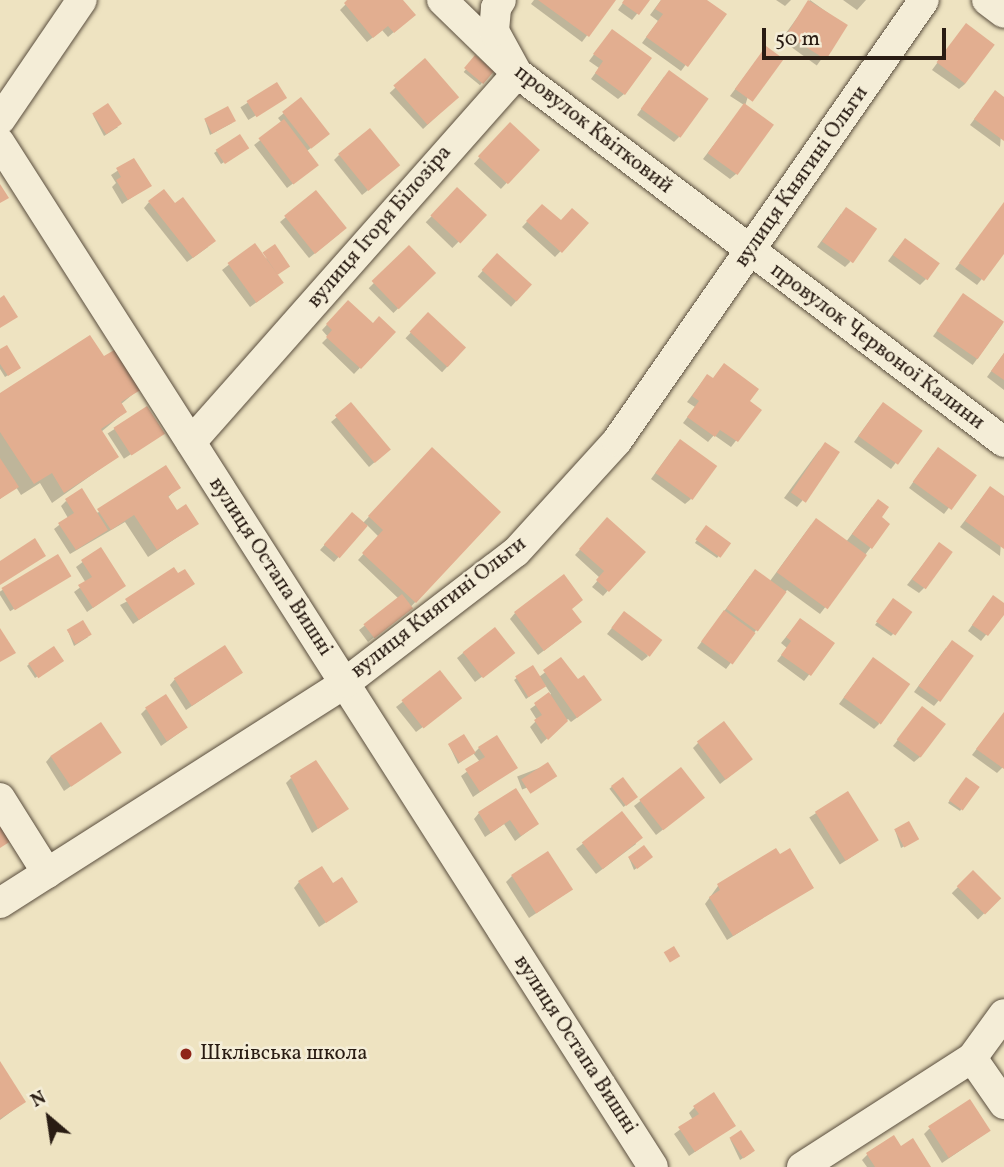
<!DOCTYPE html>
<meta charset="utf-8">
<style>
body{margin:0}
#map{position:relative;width:1004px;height:1167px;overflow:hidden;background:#eee3c1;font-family:Vollkorn,serif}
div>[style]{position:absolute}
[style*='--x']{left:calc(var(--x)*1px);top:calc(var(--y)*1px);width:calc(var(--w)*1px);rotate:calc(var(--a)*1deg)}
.shadow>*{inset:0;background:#0003;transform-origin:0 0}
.building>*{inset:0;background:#e2ae90;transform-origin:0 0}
.roads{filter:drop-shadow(0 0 2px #5a4e3e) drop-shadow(0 0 2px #5a4e3e)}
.street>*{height:30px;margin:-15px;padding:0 15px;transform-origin:15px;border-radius:15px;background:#f4edd7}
.dots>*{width:19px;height:19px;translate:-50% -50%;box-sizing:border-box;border:4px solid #f4edd7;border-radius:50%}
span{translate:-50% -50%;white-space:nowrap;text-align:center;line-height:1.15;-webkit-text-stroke:5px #f4edd7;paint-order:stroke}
.street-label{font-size:21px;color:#291c13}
.poi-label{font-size:21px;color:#291c13}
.left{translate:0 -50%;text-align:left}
.north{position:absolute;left:14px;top:1083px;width:70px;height:70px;-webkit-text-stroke:5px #f4edd7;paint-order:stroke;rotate:331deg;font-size:19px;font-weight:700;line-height:28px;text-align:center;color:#291c13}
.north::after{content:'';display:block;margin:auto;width:24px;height:32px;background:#291c13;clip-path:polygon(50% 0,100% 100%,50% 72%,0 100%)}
.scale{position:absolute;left:762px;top:28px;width:184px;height:32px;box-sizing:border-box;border:4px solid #291c13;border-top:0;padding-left:9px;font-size:21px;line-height:24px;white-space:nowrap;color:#291c13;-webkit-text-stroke:5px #f4edd7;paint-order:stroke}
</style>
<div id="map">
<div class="shadow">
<i style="clip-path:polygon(350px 0,401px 0,408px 20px,388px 37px,382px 30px,367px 42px,340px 10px)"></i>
<i style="clip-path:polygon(534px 0,614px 0,582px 42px,531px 4px)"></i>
<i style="clip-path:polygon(625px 0,648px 0,632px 20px,618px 10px)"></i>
<i style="clip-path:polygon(661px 0,704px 0,724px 14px,681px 71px,642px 43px,658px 21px,650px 15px)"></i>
<i style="clip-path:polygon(776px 0,791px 0,785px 6px)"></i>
<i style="left:810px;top:0;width:44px;height:49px;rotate:36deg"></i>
<i style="clip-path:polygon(843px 0,866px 0,857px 10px)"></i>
<i style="clip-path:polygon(961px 31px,965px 84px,959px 89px,932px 70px)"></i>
<i style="clip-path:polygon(607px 37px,624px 94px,618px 99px,591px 79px,599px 68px,589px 61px)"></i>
<i style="clip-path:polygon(761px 54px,745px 106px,736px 174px,730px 179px,703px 159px,744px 105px,730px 96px)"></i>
<i style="left:475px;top:58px;width:21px;height:18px;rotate:39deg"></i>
<i style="left:424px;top:61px;width:49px;height:47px;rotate:47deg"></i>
<i style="clip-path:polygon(664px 77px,679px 137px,674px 142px,637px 115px)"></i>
<i style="left:276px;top:85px;width:15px;height:42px;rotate:58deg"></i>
<i style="clip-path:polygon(990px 98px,1004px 99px,1000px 147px,970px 125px)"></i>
<i style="clip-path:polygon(284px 113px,322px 139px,307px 151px,311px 170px,287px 188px,254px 145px,282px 123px,278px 118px)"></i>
<i style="clip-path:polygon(93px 115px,118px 127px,104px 136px)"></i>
<i style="clip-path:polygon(205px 120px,232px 123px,210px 135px)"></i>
<i style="left:510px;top:125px;width:37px;height:53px;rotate:43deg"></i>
<i style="clip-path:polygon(239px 136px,244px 150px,221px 164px,214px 153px)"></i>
<i style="clip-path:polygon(339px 155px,393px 170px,362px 195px,334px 160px)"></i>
<i style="clip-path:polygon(134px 160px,149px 186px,122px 204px,112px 187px,116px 183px,111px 175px)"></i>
<i style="left:457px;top:190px;width:37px;height:45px;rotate:44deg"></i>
<i style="clip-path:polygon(149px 202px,208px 247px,187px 262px,144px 208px)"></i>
<i style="clip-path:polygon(542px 206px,561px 222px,586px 224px,555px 257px,522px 227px)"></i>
<i style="clip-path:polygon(1004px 207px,1004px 251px,977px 285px,955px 269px)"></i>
<i style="clip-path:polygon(841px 214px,850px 262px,845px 267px,817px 247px)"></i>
<i style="clip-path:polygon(286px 217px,339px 234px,309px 258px,280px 222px)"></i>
<i style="clip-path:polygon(254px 245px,262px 256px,286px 268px,276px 275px,276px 288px,250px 307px,222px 270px)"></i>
<i style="clip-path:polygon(900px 245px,926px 279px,920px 285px,888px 261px)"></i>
<i style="left:409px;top:248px;width:35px;height:57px;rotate:45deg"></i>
<i style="left:497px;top:255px;width:45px;height:29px;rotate:42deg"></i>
<i style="left:963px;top:295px;width:49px;height:51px;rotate:36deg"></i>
<i style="clip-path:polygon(348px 302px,373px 325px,394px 332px,354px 374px,322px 343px,328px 337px,322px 330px)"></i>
<i style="left:428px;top:314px;width:50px;height:33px;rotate:43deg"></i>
<i style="clip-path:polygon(0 352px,17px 370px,5px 377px,0 369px)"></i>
<i style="clip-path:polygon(1004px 353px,1004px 390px,987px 377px)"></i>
<i style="clip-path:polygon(103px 359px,139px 389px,120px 405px,125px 412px,101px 432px,117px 457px,52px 503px,40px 483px,21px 495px,16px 487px,0 499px,0 395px)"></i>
<i style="clip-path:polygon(702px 382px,760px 410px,731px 447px,714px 435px,708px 442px,683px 423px,695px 407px,687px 402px)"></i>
<i style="left:147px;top:408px;width:30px;height:47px;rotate:57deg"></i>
<i style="clip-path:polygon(878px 409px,920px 431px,891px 469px,854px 442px)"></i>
<i style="clip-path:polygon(337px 417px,383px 455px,369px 467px,331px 422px)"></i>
<i style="clip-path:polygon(675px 446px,691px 499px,685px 504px,651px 479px)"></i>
<i style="clip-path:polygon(432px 449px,499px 512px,405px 613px,368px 642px,359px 630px,399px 599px,358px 560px,379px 537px,367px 525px,334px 562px,320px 550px,347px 520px,363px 523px)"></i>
<i style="clip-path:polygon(820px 449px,802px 501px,797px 507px,784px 498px)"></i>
<i style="clip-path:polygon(933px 454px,974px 475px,944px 514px,909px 488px)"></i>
<i style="clip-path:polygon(178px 488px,167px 498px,176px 513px,197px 524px,148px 557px,125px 522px,70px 554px,54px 529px,68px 518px,61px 506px,66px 501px,96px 513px)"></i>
<i style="clip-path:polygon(985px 494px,1004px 499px,1000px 556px,960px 527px)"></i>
<i style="clip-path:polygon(872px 507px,879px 518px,871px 547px,820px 614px,787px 590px,726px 669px,697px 648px,750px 576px,770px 581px,811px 525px,846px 542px)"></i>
<i style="clip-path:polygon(602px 525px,643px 552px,603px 596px,592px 587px,600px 578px,575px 555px)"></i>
<i style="clip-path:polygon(704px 529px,729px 543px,717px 558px,695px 543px)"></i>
<i style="clip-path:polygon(939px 544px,924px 588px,919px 593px,907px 585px)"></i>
<i style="clip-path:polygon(100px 549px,124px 586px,87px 612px,74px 592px,86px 583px,76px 567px)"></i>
<i style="left:57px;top:556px;width:22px;height:69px;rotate:58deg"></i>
<i style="clip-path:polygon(178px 575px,192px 584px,133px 624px,120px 605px)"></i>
<i style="clip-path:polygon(891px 603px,893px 634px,891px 636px,875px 625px)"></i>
<i style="clip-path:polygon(988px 603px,1004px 605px,1004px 612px,981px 641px,968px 631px)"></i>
<i style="clip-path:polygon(570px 609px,574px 628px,538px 655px,510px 619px,515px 613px)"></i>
<i style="clip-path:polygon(619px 619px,648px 656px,642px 661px,607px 634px)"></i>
<i style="clip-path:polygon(795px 626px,833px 644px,804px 681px,777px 661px,787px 648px,781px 643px)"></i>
<i style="clip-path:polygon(68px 631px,88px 637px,74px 646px)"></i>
<i style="clip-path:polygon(946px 648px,939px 700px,934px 706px,914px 692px)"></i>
<i style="clip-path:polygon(463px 653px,507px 658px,475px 682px,457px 658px)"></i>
<i style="clip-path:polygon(62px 660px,35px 678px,27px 666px,29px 664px)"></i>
<i style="clip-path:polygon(561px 660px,594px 705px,571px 722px,568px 719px,541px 744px,530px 727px,537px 720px,530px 709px,551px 694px,545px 685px,526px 699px,514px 680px,532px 667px,539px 677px)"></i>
<i style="clip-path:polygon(868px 665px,879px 724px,874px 729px,839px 704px)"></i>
<i style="clip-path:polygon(241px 673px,186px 710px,170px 685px,175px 679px)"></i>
<i style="clip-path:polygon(440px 673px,454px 704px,416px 732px,396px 707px)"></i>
<i style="clip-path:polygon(922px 708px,920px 757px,914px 762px,893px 746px)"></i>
<i style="clip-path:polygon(146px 709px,186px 728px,161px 746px,141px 714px)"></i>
<i style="clip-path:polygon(1004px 713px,1004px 766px,997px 773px,972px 755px)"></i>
<i style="clip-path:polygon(699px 742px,751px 759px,720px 784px,693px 748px)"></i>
<i style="clip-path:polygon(449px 745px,474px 753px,479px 748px,516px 767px,473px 797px,461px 776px,480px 762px,473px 753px,458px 764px)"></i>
<i style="clip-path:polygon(119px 753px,64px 791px,46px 762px,51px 756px)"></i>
<i style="left:547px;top:765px;width:14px;height:32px;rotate:69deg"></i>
<i style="clip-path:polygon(681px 769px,697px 803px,656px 835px,634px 806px)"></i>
<i style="clip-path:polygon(291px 778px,346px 809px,312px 833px,286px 783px)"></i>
<i style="left:622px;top:779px;width:23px;height:16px;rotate:52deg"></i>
<i style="clip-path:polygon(964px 781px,978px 787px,960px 811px,948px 803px)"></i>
<i style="left:847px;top:793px;width:56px;height:45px;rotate:57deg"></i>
<i style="clip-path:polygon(479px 813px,537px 824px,515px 841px,504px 824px,485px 837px,474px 819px)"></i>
<i style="clip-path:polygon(622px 813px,636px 844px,596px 874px,576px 849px)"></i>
<i style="clip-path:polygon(895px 830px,914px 841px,901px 848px)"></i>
<i style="clip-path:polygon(776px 851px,812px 887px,727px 940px,705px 904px,718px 886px)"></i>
<i style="clip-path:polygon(629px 858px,649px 859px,634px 870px)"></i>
<i style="left:973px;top:872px;width:37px;height:30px;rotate:45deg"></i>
<i style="clip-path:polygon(512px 876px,571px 890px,529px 918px,506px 882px)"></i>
<i style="clip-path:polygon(299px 882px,332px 885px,356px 902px,319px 927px,294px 888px)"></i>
<i style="clip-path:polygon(0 1064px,24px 1102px,0 1120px)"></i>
<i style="clip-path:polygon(695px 1107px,733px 1126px,689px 1156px,674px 1134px,693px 1120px,689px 1113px)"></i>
<i style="clip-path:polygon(929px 1129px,989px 1131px,942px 1163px,924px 1134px)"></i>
<i style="clip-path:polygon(730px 1139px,751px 1153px,740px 1160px)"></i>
<i style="clip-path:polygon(901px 1148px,929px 1167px,867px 1167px,862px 1160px,868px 1154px)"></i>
</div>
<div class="building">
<i style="clip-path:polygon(347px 0,403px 0,416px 15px,394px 33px,388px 26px,373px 38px,344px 3px)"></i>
<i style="clip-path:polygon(538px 0,616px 0,589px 37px)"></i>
<i style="clip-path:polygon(624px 0,650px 0,639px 15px,622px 3px)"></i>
<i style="clip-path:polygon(661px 0,707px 0,727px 14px,688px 67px,646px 37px,663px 14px,655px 9px)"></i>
<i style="left:808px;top:0;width:47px;height:41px;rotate:32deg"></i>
<i style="left:966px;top:23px;width:36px;height:49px;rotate:37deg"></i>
<i style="clip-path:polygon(612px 29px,652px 58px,625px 95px,595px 73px,603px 61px,593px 54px)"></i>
<i style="left:766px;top:46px;width:22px;height:53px;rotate:36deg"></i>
<i style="left:475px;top:55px;width:25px;height:17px;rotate:40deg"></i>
<i style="left:425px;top:58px;width:52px;height:42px;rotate:49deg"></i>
<i style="left:669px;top:70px;width:49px;height:48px;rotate:36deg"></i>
<i style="left:277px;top:82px;width:19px;height:36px;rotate:58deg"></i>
<i style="clip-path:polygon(995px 90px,1004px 97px,1004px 141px,974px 119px)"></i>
<i style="left:301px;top:97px;width:47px;height:24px;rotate:52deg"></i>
<i style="left:108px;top:103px;width:25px;height:19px;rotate:56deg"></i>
<i style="left:744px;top:103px;width:37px;height:62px;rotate:36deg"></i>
<i style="left:228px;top:106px;width:17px;height:27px;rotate:62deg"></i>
<i style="left:284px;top:119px;width:58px;height:32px;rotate:53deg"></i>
<i style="left:510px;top:122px;width:41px;height:47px;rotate:43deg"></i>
<i style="left:370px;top:128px;width:48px;height:41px;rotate:51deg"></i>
<i style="left:240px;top:134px;width:17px;height:29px;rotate:57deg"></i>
<i style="clip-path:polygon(134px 158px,152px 186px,128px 200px,116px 180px,121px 177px,116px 168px)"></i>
<i style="clip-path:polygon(0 184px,9px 198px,0 203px)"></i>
<i style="left:457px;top:187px;width:41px;height:39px;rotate:43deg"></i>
<i style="clip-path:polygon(164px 189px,175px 203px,183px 197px,216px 241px,193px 258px,148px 201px)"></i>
<i style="left:316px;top:190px;width:49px;height:41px;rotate:51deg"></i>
<i style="clip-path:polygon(1004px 202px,1004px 254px,984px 281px,959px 263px)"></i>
<i style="clip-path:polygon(542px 204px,561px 220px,572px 208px,589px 223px,562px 253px,526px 221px)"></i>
<i style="left:846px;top:207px;width:38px;height:42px;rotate:35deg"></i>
<i style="left:905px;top:238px;width:43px;height:21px;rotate:36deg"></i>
<i style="left:255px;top:243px;width:49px;height:34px;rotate:54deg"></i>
<i style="left:275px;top:244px;width:27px;height:15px;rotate:56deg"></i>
<i style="left:409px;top:245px;width:39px;height:52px;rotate:46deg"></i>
<i style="left:497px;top:253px;width:47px;height:23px;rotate:42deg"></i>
<i style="left:963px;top:293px;width:50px;height:46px;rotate:35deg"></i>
<i style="clip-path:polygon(4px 295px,18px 317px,0 328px,0 298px)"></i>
<i style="clip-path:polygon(348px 300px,373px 323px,379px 316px,396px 332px,361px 369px,326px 337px,332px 330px,326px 324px)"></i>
<i style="left:428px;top:312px;width:52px;height:27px;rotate:43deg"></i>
<i style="clip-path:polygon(90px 335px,104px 356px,116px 349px,142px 389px,121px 402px,127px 412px,101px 429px,119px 457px,64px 493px,52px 473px,34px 484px,0 432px,0 393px)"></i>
<i style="clip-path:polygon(7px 345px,21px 368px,8px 376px,0 364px,0 349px)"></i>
<i style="clip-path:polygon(1004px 353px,1004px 380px,991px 371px)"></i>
<i style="clip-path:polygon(724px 363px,759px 389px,750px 401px,762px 410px,738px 442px,720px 430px,715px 437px,687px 417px,699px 401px,692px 396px,707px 374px,713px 378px)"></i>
<i style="left:351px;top:402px;width:62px;height:21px;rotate:50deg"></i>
<i style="left:883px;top:402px;width:49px;height:42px;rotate:36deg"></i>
<i style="left:147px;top:406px;width:33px;height:40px;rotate:57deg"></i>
<i style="left:680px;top:439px;width:46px;height:42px;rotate:36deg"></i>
<i style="left:825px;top:442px;width:18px;height:61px;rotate:34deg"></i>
<i style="clip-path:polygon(432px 447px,501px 512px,416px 603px,362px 553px,383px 530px,368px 516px)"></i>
<i style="left:938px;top:447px;width:48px;height:43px;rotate:36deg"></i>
<i style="clip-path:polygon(0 458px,19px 487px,0 499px)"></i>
<i style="clip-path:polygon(166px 465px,181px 488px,168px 496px,177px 510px,186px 504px,199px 524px,157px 550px,134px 515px,111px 530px,97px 509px)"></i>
<i style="clip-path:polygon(990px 486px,1004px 496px,1004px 549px,965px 521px)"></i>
<i style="clip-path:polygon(82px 488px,108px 530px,76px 550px,58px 523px,74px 513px,65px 499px)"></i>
<i style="clip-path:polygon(878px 499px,889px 507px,882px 517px,890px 524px,872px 549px,852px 534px)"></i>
<i style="left:352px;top:512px;width:21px;height:43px;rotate:41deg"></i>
<i style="clip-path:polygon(607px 517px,646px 552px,609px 592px,596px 580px,604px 571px,579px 549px)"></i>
<i style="left:816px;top:518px;width:63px;height:67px;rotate:36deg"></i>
<i style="left:706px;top:525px;width:31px;height:18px;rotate:36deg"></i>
<i style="clip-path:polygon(35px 538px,46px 556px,0 585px,0 561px)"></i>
<i style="left:939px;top:542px;width:17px;height:46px;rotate:36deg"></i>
<i style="clip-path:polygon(101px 547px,126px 586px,93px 608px,78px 585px,92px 577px,81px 560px)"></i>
<i style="left:58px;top:554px;width:26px;height:66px;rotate:59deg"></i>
<i style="clip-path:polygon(174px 567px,178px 573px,185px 569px,195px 584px,139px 620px,125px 599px)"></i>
<i style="left:755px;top:569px;width:39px;height:49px;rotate:36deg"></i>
<i style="clip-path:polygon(564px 574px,583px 600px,572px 609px,582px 622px,544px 651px,514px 612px)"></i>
<i style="left:402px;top:594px;width:18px;height:49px;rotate:52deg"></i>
<i style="clip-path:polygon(993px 595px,1004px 603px,1004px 615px,988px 636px,972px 625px)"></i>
<i style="left:893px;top:598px;width:24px;height:29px;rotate:36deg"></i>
<i style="left:724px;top:610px;width:39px;height:39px;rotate:36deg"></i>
<i style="left:624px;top:611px;width:48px;height:21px;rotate:37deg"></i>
<i style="clip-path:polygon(800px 618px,835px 643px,811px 676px,781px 655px,791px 641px,786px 637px)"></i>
<i style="left:83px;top:620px;width:17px;height:19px;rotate:59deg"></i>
<i style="left:495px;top:627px;width:33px;height:41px;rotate:52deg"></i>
<i style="clip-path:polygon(0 628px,16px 653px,0 662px)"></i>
<i style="left:952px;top:640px;width:27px;height:57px;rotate:36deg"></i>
<i style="left:225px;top:645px;width:33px;height:61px;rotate:57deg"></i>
<i style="left:54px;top:646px;width:18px;height:31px;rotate:56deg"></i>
<i style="clip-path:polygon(561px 657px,578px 679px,584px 675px,602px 700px,577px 718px,543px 670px)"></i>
<i style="left:873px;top:657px;width:46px;height:50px;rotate:36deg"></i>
<i style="left:533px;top:665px;width:25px;height:21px;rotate:58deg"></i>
<i style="left:440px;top:670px;width:36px;height:49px;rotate:52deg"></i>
<i style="clip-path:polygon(549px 692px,568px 721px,548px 740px,534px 720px,542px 715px,534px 703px)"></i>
<i style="left:166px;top:694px;width:40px;height:25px;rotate:57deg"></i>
<i style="left:922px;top:706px;width:30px;height:42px;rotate:37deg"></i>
<i style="clip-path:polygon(1004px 712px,1004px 769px,976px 749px)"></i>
<i style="left:724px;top:721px;width:48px;height:34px;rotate:53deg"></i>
<i style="left:101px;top:722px;width:37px;height:61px;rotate:56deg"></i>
<i style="left:464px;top:734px;width:22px;height:19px;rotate:58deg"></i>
<i style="clip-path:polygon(497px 735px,518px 768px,480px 792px,465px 769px,485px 757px,478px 747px)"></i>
<i style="clip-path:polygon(316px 760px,349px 809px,318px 829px,290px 776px)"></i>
<i style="left:548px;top:762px;width:17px;height:32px;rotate:57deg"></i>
<i style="left:681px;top:767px;width:39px;height:53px;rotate:52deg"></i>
<i style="left:623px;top:777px;width:25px;height:15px;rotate:53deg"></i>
<i style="left:966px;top:777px;width:17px;height:29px;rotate:36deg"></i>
<i style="clip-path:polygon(516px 788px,539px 824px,521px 836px,510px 820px,491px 833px,478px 812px)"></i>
<i style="left:848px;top:791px;width:58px;height:39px;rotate:58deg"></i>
<i style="left:622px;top:811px;width:34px;height:51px;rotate:52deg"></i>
<i style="clip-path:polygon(0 817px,14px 839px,0 848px)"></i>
<i style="left:909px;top:821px;width:21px;height:17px;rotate:61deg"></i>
<i style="left:644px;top:845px;width:15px;height:20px;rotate:53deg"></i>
<i style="clip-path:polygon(776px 848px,780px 854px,790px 848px,814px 888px,733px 936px,709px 897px,720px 890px,717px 884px)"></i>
<i style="left:548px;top:851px;width:46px;height:44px;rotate:57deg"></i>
<i style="clip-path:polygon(322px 866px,333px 883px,342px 877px,358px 902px,326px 923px,298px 881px)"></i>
<i style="left:973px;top:870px;width:40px;height:23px;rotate:45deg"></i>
<i style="left:674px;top:946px;width:12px;height:12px;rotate:59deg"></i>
<i style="clip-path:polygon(0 1061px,26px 1102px,0 1119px)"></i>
<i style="clip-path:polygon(714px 1092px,736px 1126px,695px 1152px,678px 1127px,699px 1114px,693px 1106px)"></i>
<i style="left:970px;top:1099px;width:38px;height:50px;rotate:57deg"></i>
<i style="left:741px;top:1130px;width:25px;height:14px;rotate:56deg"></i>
<i style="clip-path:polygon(894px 1135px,901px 1146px,913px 1138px,931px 1167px,875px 1167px,866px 1153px)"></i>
</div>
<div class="roads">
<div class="street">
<i style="--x:442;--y:0;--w:105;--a:44.2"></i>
<i style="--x:517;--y:73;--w:611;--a:37.15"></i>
<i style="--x:987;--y:0;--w:21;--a:37"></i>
<i style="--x:0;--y:120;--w:145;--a:-55.7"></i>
<i style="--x:0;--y:143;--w:1214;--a:57.47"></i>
<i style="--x:191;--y:442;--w:492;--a:-48.5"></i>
<i style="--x:517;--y:73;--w:48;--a:-118.7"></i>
<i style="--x:494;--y:31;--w:23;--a:-85"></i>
<i style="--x:496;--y:8;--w:9;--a:-58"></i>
<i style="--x:0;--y:798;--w:89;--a:57.9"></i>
<i style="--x:0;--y:903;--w:409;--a:-32.5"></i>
<i style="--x:345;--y:683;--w:215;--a:-37.5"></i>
<i style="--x:516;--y:552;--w:150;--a:-47.7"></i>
<i style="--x:617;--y:441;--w:537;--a:-55.16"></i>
<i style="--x:972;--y:1058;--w:56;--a:55.2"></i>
<i style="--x:802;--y:1167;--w:202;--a:-32.7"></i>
<i style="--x:972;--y:1058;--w:54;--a:-54"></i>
</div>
</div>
<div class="dots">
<i style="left:186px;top:1054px;background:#8f2418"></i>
</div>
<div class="street-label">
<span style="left:593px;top:130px;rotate:38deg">провулок Квітковий</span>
<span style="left:802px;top:177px;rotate:-55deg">вулиця Княгині Ольги</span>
<span style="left:380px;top:227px;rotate:-49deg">вулиця Ігоря Білозіра</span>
<span style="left:877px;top:347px;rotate:37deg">провулок Червоної Калини</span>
<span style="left:270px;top:567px;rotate:57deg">вулиця Остапа Вишні</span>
<span style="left:439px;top:608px;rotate:-38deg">вулиця Княгині Ольги</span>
<span style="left:575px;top:1045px;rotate:57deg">вулиця Остапа Вишні</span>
</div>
<div class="poi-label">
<span class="left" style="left:200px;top:1054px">Шклівська школа</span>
</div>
<div class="north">N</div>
<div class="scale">50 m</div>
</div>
